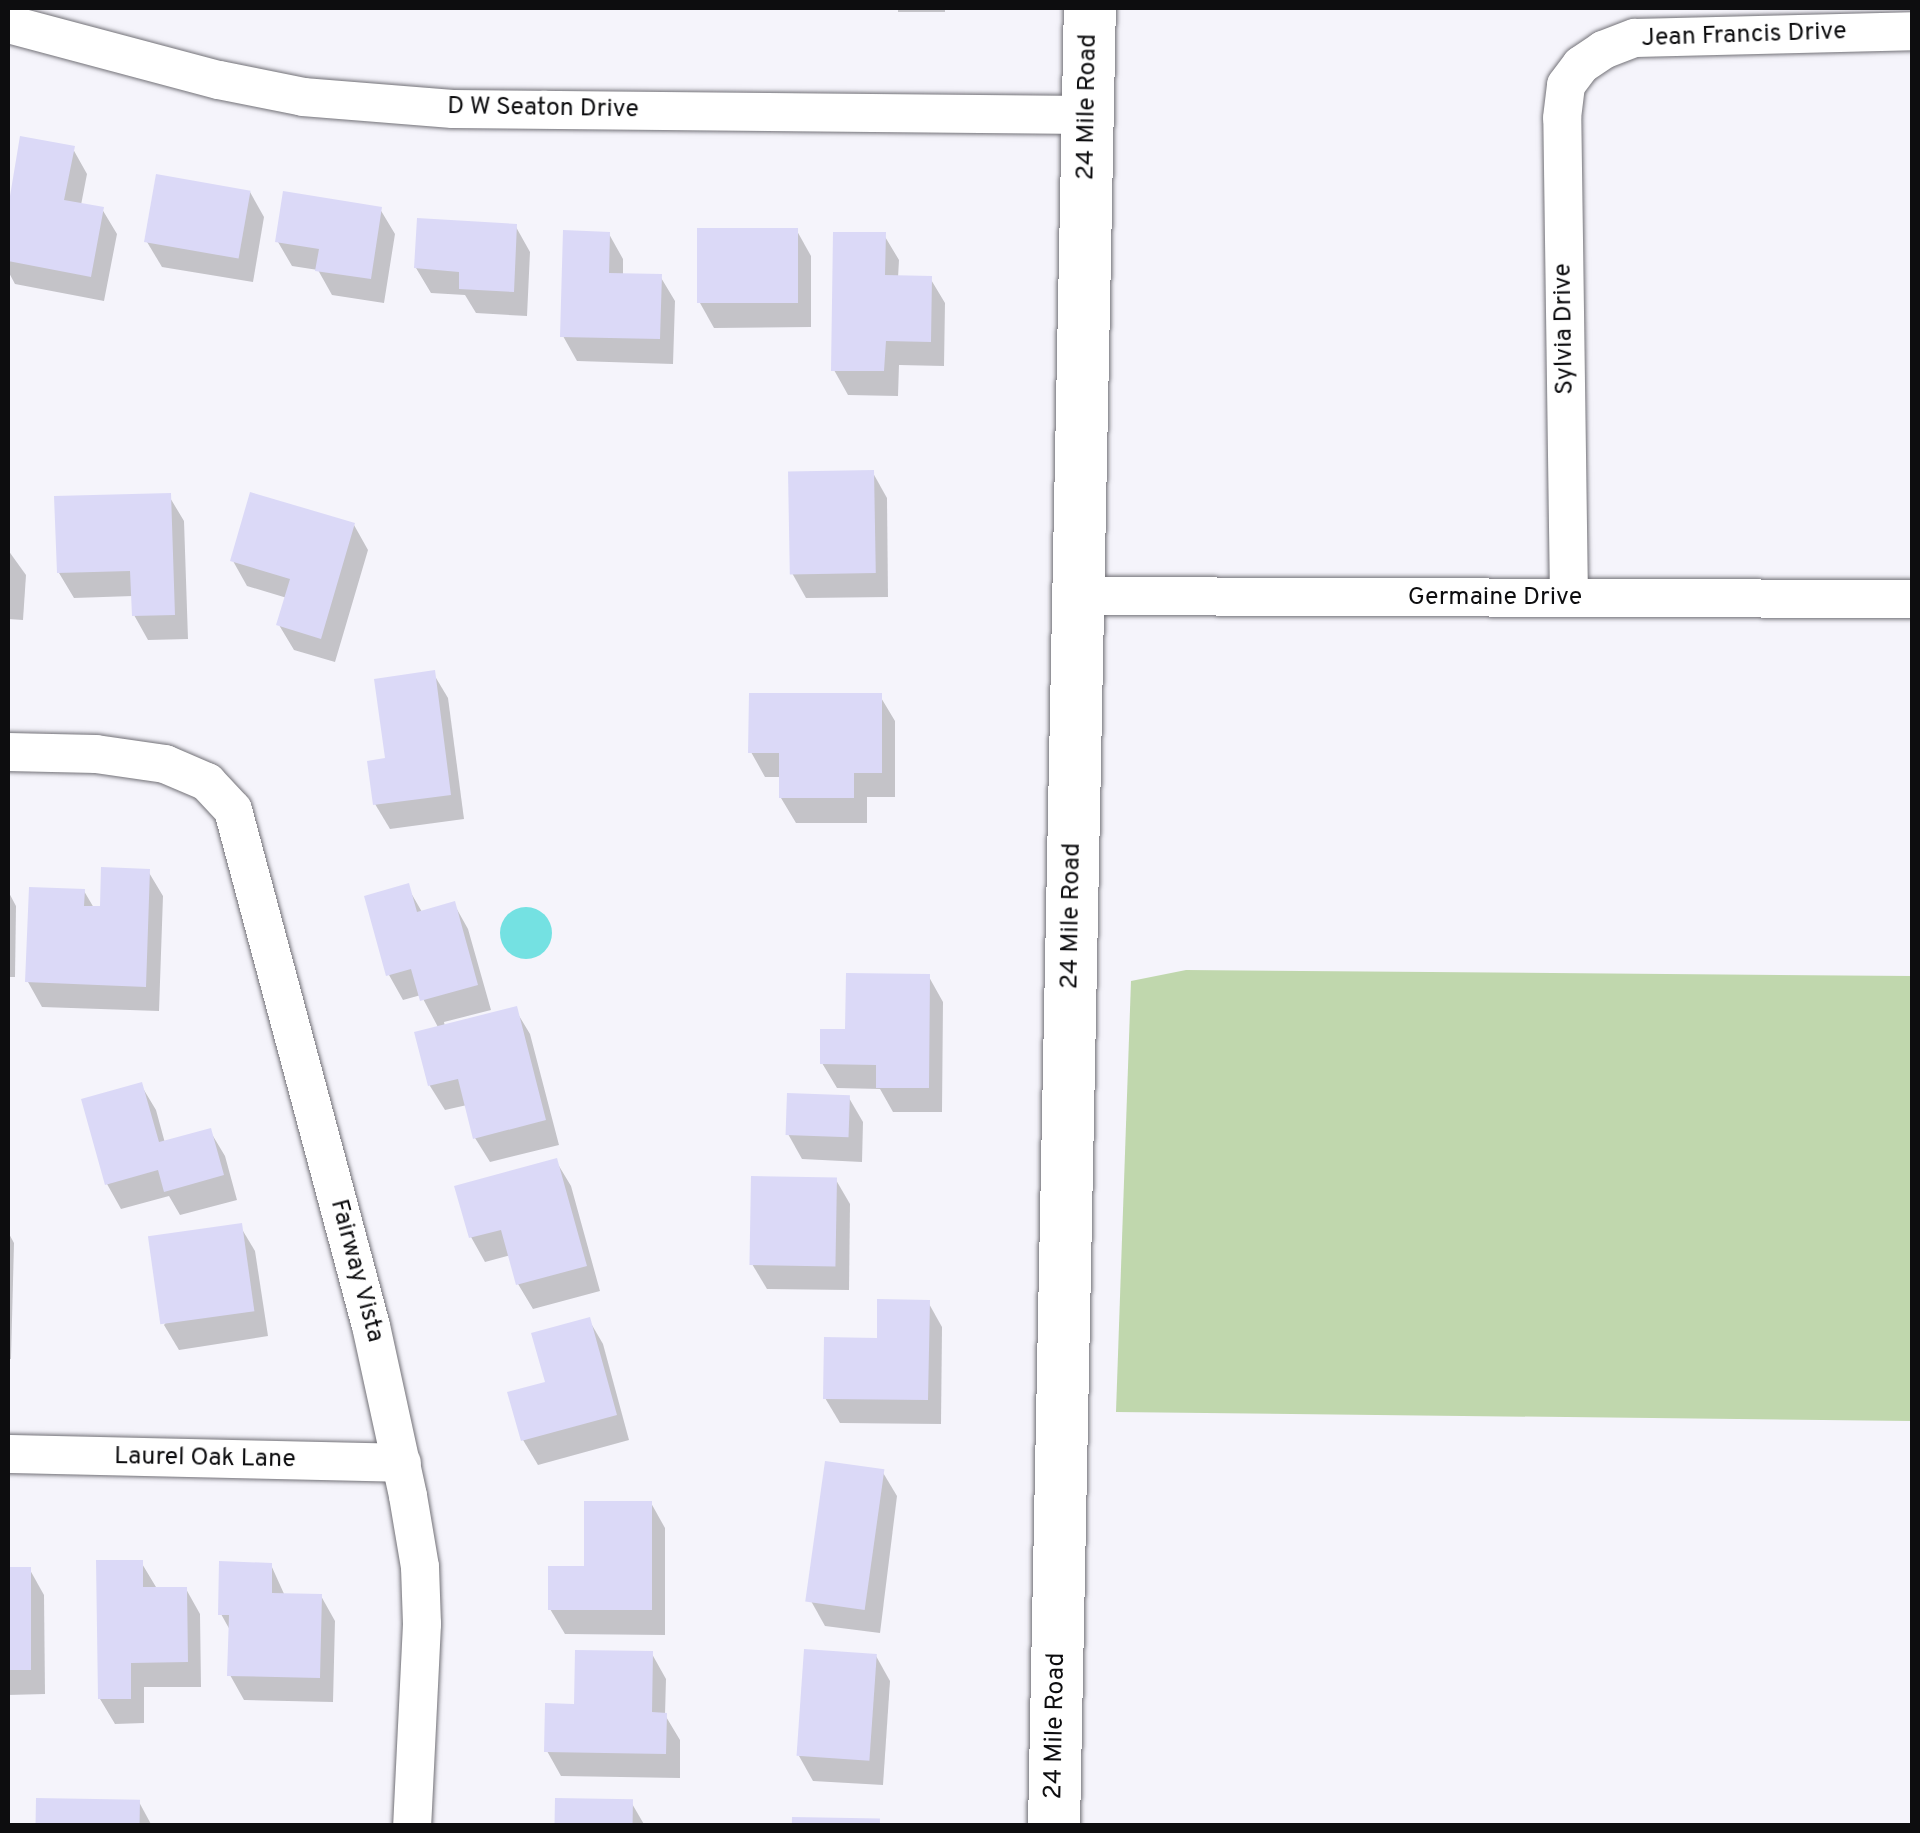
<!DOCTYPE html>
<style>
body{margin:0}
#map{position:relative;width:1920px;height:1833px;overflow:hidden;background:#f5f4fb;font-family:Overpass,sans-serif}
div>[style]{position:absolute}
[style*='--x']{left:calc(var(--x)*1px);top:calc(var(--y)*1px);width:calc(var(--w)*1px);rotate:calc(var(--a)*1deg)}
.green>*{inset:0;background:#c0d7ad}
.water>*{inset:0;background:#74e1e2}
.round{border-radius:50%}
.shadow>*{inset:0;background:#0003;transform-origin:0 0}
.building>*{inset:0;background:#dbd9f7;transform-origin:0 0}
.roads{filter:drop-shadow(0 0 2px #727177) drop-shadow(0 0 2px #727177)}
.street>*{height:38px;margin:-19px;padding:0 19px;transform-origin:19px;border-radius:19px;background:#fff}
.secondary>*{height:52px;margin:-26px;padding:0 26px;transform-origin:26px;border-radius:26px;background:#fff}
span{translate:-50% -50%;white-space:nowrap;text-align:center;line-height:1.15;-webkit-text-stroke:10px #fff;paint-order:stroke}
.street-label{font-size:25px;color:#0d0d0f}
.frame{position:absolute;inset:0;border:10px solid #0d0d0f;pointer-events:none}
</style>
<div id="map">
<div class="green">
<i style="clip-path:polygon(1186px 970px,1912px 976px,1912px 1421px,1116px 1412px,1131px 981px)"></i>
</div>
<div class="water">
<i class="round" style="left:500px;top:907px;width:52px;height:52px"></i>
</div>
<div class="shadow">
<i style="left:898px;top:8px;width:47px;height:4px"></i>
<i style="clip-path:polygon(22px 139px,73px 149px,87px 174px,81px 205px,102px 209px,117px 234px,104px 301px,15px 284px,8px 271px,8px 222px)"></i>
<i style="clip-path:polygon(250px 192px,264px 217px,253px 282px,162px 267px,147px 242px)"></i>
<i style="clip-path:polygon(380px 209px,395px 234px,384px 303px,332px 295px,318px 270px,292px 266px,278px 242px)"></i>
<i style="clip-path:polygon(516px 227px,530px 252px,527px 316px,476px 313px,465px 295px,431px 293px,416px 268px)"></i>
<i style="clip-path:polygon(797px 231px,811px 256px,811px 327px,714px 328px,700px 303px)"></i>
<i style="clip-path:polygon(609px 234px,623px 259px,623px 276px,660px 276px,675px 301px,673px 364px,577px 361px,563px 336px)"></i>
<i style="clip-path:polygon(884px 235px,899px 260px,898px 278px,930px 278px,945px 303px,944px 366px,899px 365px,898px 396px,848px 395px,834px 370px)"></i>
<i style="clip-path:polygon(873px 473px,887px 498px,888px 597px,806px 598px,792px 573px)"></i>
<i style="clip-path:polygon(169px 496px,184px 521px,188px 639px,148px 640px,134px 615px,133px 596px,74px 598px,59px 573px)"></i>
<i style="clip-path:polygon(354px 525px,368px 550px,335px 662px,294px 650px,279px 625px,287px 598px,247px 586px,233px 561px)"></i>
<i style="clip-path:polygon(8px 550px,26px 575px,23px 620px,8px 619px)"></i>
<i style="clip-path:polygon(433px 673px,448px 698px,464px 819px,390px 829px,375px 804px,388px 761px)"></i>
<i style="clip-path:polygon(880px 696px,895px 721px,895px 797px,867px 797px,867px 823px,796px 823px,781px 798px,781px 777px,765px 777px,751px 752px)"></i>
<i style="clip-path:polygon(148px 871px,163px 896px,159px 1011px,42px 1007px,28px 982px,84px 891px,94px 908px,102px 909px)"></i>
<i style="clip-path:polygon(407px 886px,422px 912px,454px 904px,468px 929px,491px 1010px,444px 1022px,445px 1027px,515px 1009px,530px 1034px,559px 1145px,490px 1162px,475px 1138px,467px 1105px,445px 1110px,430px 1086px,417px 1034px,439px 1029px,421px 995px,403px 1000px,389px 975px)"></i>
<i style="clip-path:polygon(8px 891px,16px 906px,15px 977px,8px 977px)"></i>
<i style="clip-path:polygon(929px 977px,943px 1002px,942px 1112px,893px 1112px,880px 1089px,837px 1088px,822px 1063px,848px 1031px)"></i>
<i style="clip-path:polygon(141px 1085px,156px 1110px,165px 1143px,210px 1131px,225px 1156px,237px 1200px,180px 1215px,169px 1196px,121px 1209px,107px 1184px)"></i>
<i style="clip-path:polygon(849px 1098px,863px 1122px,862px 1162px,802px 1159px,788px 1134px)"></i>
<i style="clip-path:polygon(556px 1161px,571px 1186px,600px 1291px,533px 1309px,518px 1284px,511px 1255px,485px 1262px,471px 1237px)"></i>
<i style="clip-path:polygon(836px 1180px,850px 1204px,849px 1290px,767px 1289px,752px 1264px)"></i>
<i style="clip-path:polygon(240px 1226px,255px 1251px,268px 1336px,179px 1350px,164px 1325px)"></i>
<i style="clip-path:polygon(8px 1232px,14px 1243px,11px 1359px,8px 1359px)"></i>
<i style="clip-path:polygon(928px 1302px,942px 1327px,941px 1424px,840px 1423px,825px 1398px)"></i>
<i style="clip-path:polygon(589px 1320px,603px 1344px,629px 1440px,538px 1465px,523px 1440px,548px 1383px)"></i>
<i style="clip-path:polygon(882px 1471px,897px 1496px,880px 1633px,825px 1626px,811px 1601px)"></i>
<i style="clip-path:polygon(651px 1503px,665px 1528px,665px 1635px,565px 1634px,550px 1609px)"></i>
<i style="clip-path:polygon(141px 1562px,156px 1587px,186px 1589px,200px 1614px,201px 1687px,144px 1687px,144px 1723px,115px 1724px,100px 1699px)"></i>
<i style="clip-path:polygon(271px 1565px,285px 1596px,321px 1596px,335px 1621px,333px 1702px,244px 1700px,230px 1675px,231px 1632px,221px 1614px)"></i>
<i style="clip-path:polygon(8px 1570px,30px 1570px,44px 1595px,45px 1694px,8px 1695px)"></i>
<i style="clip-path:polygon(652px 1654px,666px 1679px,665px 1715px,680px 1740px,680px 1778px,561px 1776px,547px 1751px,576px 1706px)"></i>
<i style="clip-path:polygon(876px 1656px,890px 1681px,883px 1785px,813px 1781px,799px 1756px)"></i>
<i style="clip-path:polygon(139px 1802px,152px 1826px,38px 1826px)"></i>
<i style="clip-path:polygon(631px 1802px,645px 1826px,556px 1826px)"></i>
</div>
<div class="building">
<i style="clip-path:polygon(20px 136px,75px 146px,64px 200px,104px 207px,91px 277px,8px 261px,8px 208px)"></i>
<i style="left:156px;top:174px;width:96px;height:69px;rotate:10deg"></i>
<i style="clip-path:polygon(283px 191px,382px 207px,371px 279px,315px 271px,319px 249px,275px 242px)"></i>
<i style="clip-path:polygon(417px 218px,517px 224px,514px 292px,459px 289px,459px 272px,414px 268px)"></i>
<i style="left:798px;top:228px;width:75px;height:101px;rotate:90deg"></i>
<i style="clip-path:polygon(563px 230px,610px 232px,609px 273px,662px 274px,660px 339px,560px 337px)"></i>
<i style="clip-path:polygon(833px 232px,886px 232px,885px 275px,932px 276px,931px 342px,886px 341px,884px 371px,831px 371px)"></i>
<i style="left:874px;top:470px;width:103px;height:86px;rotate:89deg"></i>
<i style="clip-path:polygon(250px 492px,355px 523px,321px 639px,276px 625px,290px 579px,230px 561px)"></i>
<i style="clip-path:polygon(171px 493px,175px 615px,132px 616px,130px 571px,57px 573px,54px 496px)"></i>
<i style="clip-path:polygon(435px 670px,451px 795px,373px 805px,367px 761px,385px 758px,374px 679px)"></i>
<i style="clip-path:polygon(749px 693px,882px 693px,882px 773px,854px 773px,854px 798px,779px 798px,779px 753px,748px 753px)"></i>
<i style="clip-path:polygon(101px 867px,150px 869px,146px 987px,25px 982px,29px 887px,85px 889px,84px 906px,100px 906px)"></i>
<i style="clip-path:polygon(409px 883px,417px 912px,455px 901px,478px 985px,420px 1001px,411px 969px,386px 976px,364px 896px)"></i>
<i style="clip-path:polygon(846px 973px,930px 974px,929px 1088px,876px 1088px,876px 1065px,820px 1064px,820px 1029px,845px 1029px)"></i>
<i style="clip-path:polygon(517px 1006px,546px 1120px,473px 1139px,458px 1079px,428px 1086px,414px 1032px)"></i>
<i style="clip-path:polygon(142px 1082px,159px 1142px,211px 1128px,224px 1175px,164px 1192px,158px 1170px,105px 1185px,81px 1099px)"></i>
<i style="left:787px;top:1093px;width:63px;height:42px;rotate:2deg"></i>
<i style="clip-path:polygon(557px 1158px,587px 1266px,516px 1285px,501px 1230px,469px 1238px,454px 1186px)"></i>
<i style="left:751px;top:1176px;width:86px;height:89px;rotate:1deg"></i>
<i style="left:242px;top:1223px;width:89px;height:95px;rotate:82deg"></i>
<i style="clip-path:polygon(877px 1299px,930px 1300px,928px 1400px,823px 1399px,824px 1337px,877px 1338px)"></i>
<i style="clip-path:polygon(590px 1317px,617px 1415px,521px 1441px,507px 1392px,545px 1382px,531px 1333px)"></i>
<i style="left:825px;top:1461px;width:60px;height:142px;rotate:8deg"></i>
<i style="clip-path:polygon(584px 1501px,652px 1501px,652px 1610px,548px 1610px,548px 1566px,584px 1566px)"></i>
<i style="clip-path:polygon(96px 1560px,143px 1560px,143px 1587px,187px 1587px,188px 1662px,131px 1663px,131px 1699px,98px 1699px)"></i>
<i style="clip-path:polygon(219px 1561px,272px 1563px,272px 1593px,322px 1594px,320px 1678px,227px 1676px,229px 1615px,218px 1615px)"></i>
<i style="left:8px;top:1567px;width:23px;height:103px"></i>
<i style="left:804px;top:1649px;width:73px;height:107px;rotate:4deg"></i>
<i style="clip-path:polygon(575px 1650px,653px 1651px,652px 1712px,667px 1713px,666px 1754px,544px 1752px,545px 1703px,574px 1704px)"></i>
<i style="left:36px;top:1798px;width:104px;height:28px;rotate:1deg"></i>
<i style="left:555px;top:1798px;width:78px;height:28px;rotate:1deg"></i>
<i style="left:792px;top:1817px;width:88px;height:9px;rotate:1deg"></i>
</div>
<div class="roads">
<div class="street">
<i style="--x:8;--y:24;--w:218;--a:14.9"></i>
<i style="--x:219;--y:80;--w:86;--a:11.4"></i>
<i style="--x:303;--y:97;--w:150;--a:4.6"></i>
<i style="--x:453;--y:109;--w:635;--a:0.54"></i>
<i style="--x:1078;--y:596;--w:834;--a:0.21"></i>
<i style="--x:1569;--y:598;--w:480;--a:-90.8"></i>
<i style="--x:1562;--y:118;--w:33;--a:-83"></i>
<i style="--x:1566;--y:85;--w:25;--a:-53"></i>
<i style="--x:1581;--y:65;--w:27;--a:-34"></i>
<i style="--x:1603;--y:50;--w:34;--a:-21"></i>
<i style="--x:1635;--y:38;--w:277;--a:-1.4"></i>
<i style="--x:8;--y:752;--w:88;--a:1.3"></i>
<i style="--x:96;--y:754;--w:70;--a:8.2"></i>
<i style="--x:165;--y:764;--w:46;--a:23.2"></i>
<i style="--x:207;--y:782;--w:38;--a:47"></i>
<i style="--x:233;--y:810;--w:534;--a:75.03"></i>
<i style="--x:371;--y:1326;--w:174;--a:77.7"></i>
<i style="--x:408;--y:1496;--w:72;--a:80.4"></i>
<i style="--x:420;--y:1567;--w:57;--a:88"></i>
<i style="--x:422;--y:1624;--w:202;--a:92.8"></i>
<i style="--x:8;--y:1454;--w:394;--a:1.3"></i>
</div>
<div class="secondary">
<i style="--x:1054;--y:1826;--w:1818;--a:-88.87"></i>
</div>
</div>
<div class="street-label">
<span style="left:1744px;top:36px;rotate:-2deg">Jean Francis Drive</span>
<span style="left:1088px;top:107px;rotate:-89deg">24 Mile Road</span>
<span style="left:543px;top:109px;rotate:1deg">D W Seaton Drive</span>
<span style="left:1565px;top:329px;rotate:-91deg">Sylvia Drive</span>
<span style="left:1495px;top:598px">Germaine Drive</span>
<span style="left:1072px;top:916px;rotate:-89deg">24 Mile Road</span>
<span style="left:356px;top:1271px;rotate:75deg">Fairway Vista</span>
<span style="left:205px;top:1459px;rotate:1deg">Laurel Oak Lane</span>
<span style="left:1056px;top:1726px;rotate:-89deg">24 Mile Road</span>
</div>
<div class="frame"></div>
</div>
